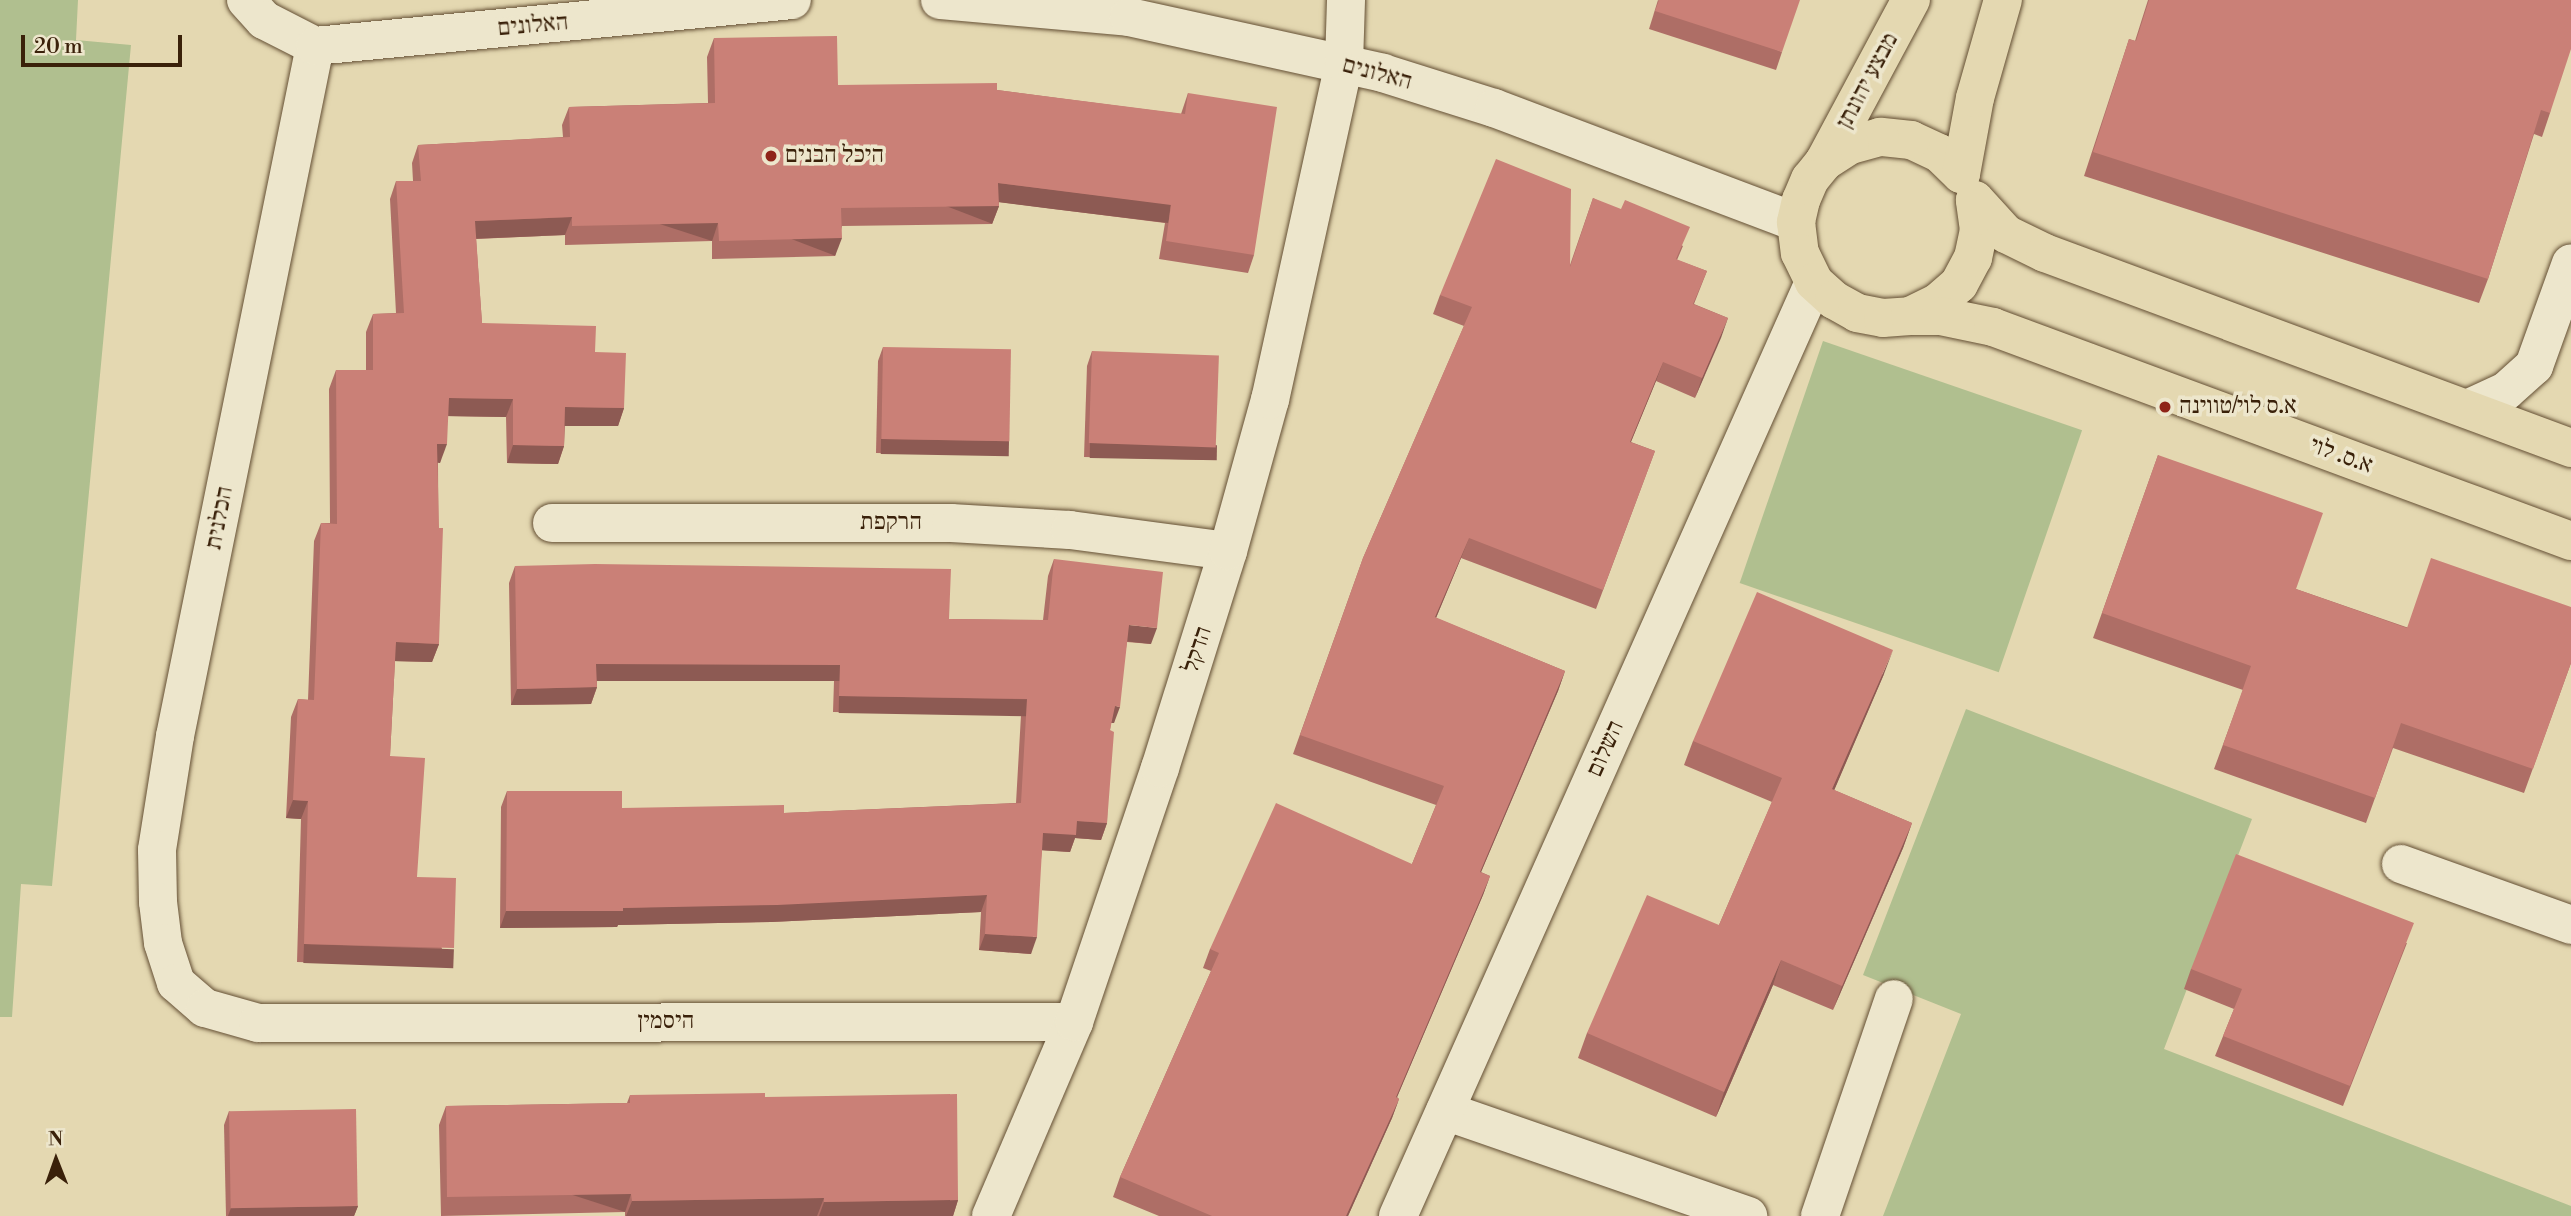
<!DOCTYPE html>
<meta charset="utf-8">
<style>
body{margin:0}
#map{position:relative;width:2571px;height:1216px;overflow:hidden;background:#e4d8b1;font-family:"Libre Bodoni","Frank Ruhl Libre",serif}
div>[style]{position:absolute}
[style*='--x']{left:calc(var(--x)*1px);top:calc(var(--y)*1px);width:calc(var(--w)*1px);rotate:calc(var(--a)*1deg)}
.green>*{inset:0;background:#b0bf8f;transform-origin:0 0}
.roads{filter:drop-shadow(0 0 2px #644f34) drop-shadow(0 0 2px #644f34)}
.minor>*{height:38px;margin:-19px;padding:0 19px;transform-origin:19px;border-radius:19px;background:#ede6cc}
.major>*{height:38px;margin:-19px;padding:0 19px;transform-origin:19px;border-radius:19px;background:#e4d8b1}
.wall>*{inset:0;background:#ae6e66}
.shaded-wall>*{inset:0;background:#8d5a53;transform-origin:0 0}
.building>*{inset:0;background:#ca8077;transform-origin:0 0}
.dots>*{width:19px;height:19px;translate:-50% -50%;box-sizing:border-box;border:4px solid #ede6cc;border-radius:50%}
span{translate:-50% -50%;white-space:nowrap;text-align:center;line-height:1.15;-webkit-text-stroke:7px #ede6cc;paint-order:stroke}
.street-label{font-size:24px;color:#3a210a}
.poi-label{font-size:24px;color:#3a210a}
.left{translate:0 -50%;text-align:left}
.north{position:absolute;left:21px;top:1125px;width:70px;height:70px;-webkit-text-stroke:5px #ede6cc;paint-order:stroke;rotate:359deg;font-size:19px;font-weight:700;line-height:28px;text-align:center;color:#3a210a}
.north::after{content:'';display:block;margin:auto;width:24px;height:32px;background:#3a210a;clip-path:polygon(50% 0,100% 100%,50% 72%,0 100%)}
.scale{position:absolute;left:21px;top:35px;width:161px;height:32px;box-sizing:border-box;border:4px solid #3a210a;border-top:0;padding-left:9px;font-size:21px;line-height:24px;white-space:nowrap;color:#3a210a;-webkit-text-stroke:5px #ede6cc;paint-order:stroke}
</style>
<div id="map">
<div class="green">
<i style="clip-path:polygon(0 0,78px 0,76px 40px,131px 45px,52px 886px,21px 884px,12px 1017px,0 1017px)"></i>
<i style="left:1823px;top:341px;width:274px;height:256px;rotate:19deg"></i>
<i style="clip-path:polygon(1966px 709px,2252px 819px,2164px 1049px,2571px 1206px,2571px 1216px,1883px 1216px,1961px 1014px,1863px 975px)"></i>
</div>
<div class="roads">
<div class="minor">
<i style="--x:246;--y:0;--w:27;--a:48"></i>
<i style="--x:264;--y:20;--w:57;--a:27"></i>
<i style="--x:940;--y:0;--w:190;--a:5.1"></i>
<i style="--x:1129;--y:17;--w:260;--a:12.4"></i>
<i style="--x:1383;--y:73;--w:116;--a:17.5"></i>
<i style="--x:1494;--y:108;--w:323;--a:20.7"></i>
<i style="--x:315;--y:46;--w:704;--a:101.47"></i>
<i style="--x:175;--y:736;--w:115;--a:99"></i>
<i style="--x:157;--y:850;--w:52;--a:88.9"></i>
<i style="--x:158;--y:902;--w:41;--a:83"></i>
<i style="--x:163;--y:943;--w:42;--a:72"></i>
<i style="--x:176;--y:983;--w:38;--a:41"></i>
<i style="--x:205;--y:1008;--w:55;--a:15.8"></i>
<i style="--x:258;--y:1023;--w:816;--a:-0.07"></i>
<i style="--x:315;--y:46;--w:479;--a:-5.5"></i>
<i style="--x:2467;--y:409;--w:43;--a:-24.8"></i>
<i style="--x:2506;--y:391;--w:38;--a:-42"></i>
<i style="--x:2534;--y:366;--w:109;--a:-70.2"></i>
<i style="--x:552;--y:523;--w:399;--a:0"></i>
<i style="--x:951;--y:523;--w:119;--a:3.4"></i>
<i style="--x:1070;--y:530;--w:159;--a:7.6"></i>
<i style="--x:2401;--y:864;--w:181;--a:19.7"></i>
<i style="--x:1445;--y:1111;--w:321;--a:19.1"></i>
<i style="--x:991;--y:1216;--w:211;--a:-66.8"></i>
<i style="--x:1074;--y:1022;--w:268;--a:-71.3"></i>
<i style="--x:1160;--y:768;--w:227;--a:-72.6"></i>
<i style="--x:1228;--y:551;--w:157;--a:-74.5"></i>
<i style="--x:1270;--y:400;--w:344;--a:-77.6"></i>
<i style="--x:1344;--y:64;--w:64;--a:-88.2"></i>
<i style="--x:1398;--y:1216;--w:1022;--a:-65.99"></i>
<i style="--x:1820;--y:1216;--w:229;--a:-71.2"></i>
</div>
<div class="major">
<i style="--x:1824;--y:162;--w:184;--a:-61.8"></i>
<i style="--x:1961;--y:174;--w:30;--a:-136"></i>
<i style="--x:1939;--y:153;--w:31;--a:-155"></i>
<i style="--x:1911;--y:140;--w:31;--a:-174"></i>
<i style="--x:1880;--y:137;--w:31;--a:165"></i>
<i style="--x:1850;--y:145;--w:31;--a:147"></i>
<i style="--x:1824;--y:162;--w:22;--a:129"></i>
<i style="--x:1810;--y:179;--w:23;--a:113"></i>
<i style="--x:1801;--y:200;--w:23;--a:103"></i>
<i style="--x:1796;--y:222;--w:31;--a:83"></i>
<i style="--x:1800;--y:253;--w:32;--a:64"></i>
<i style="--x:1814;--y:282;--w:27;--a:42"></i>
<i style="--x:1834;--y:300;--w:26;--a:29"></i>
<i style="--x:1857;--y:313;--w:26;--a:11"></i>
<i style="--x:1883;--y:318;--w:27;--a:-4"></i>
<i style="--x:1910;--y:316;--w:30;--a:-26"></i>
<i style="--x:1937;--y:303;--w:29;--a:-41"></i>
<i style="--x:1959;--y:284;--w:30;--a:-62"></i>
<i style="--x:1973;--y:258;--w:29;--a:-78"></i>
<i style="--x:1979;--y:230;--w:30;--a:-98"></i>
<i style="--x:1961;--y:174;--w:77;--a:-79.6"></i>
<i style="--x:1975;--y:98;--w:102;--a:-74.1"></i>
<i style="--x:1975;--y:200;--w:46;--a:47.6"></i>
<i style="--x:2006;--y:234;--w:43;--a:26"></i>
<i style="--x:2045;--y:253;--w:561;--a:20.34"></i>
<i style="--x:1910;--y:316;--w:30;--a:0"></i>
<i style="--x:1940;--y:316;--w:54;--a:11.7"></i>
<i style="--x:1993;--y:327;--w:616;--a:20.32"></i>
</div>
</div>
<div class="wall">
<i style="clip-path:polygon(1658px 0,1782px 52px,1776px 70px,1649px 29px)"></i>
<i style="clip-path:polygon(2148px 0,2571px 0,2550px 113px,2542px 137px,2534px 134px,2488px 279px,2479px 303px,2084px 176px,2129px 39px,2135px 41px)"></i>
<i style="clip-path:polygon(714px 38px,838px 85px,997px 90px,1181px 114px,1188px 93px,1254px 255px,1248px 273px,1159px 259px,1165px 223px,999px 202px,999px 206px,992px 224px,842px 226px,835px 256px,712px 259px,712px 241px,565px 245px,565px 235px,476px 239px,482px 323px,595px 352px,624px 408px,618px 426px,565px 426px,564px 446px,558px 464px,507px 463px,506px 417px,448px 416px,440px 463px,438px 462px,439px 644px,432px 662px,395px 661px,390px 756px,417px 877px,448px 966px,297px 962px,301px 819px,286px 818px,291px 717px,298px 699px,308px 700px,314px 541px,321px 523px,330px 523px,329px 389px,336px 370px,366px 370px,366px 332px,373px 314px,396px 313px,390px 199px,396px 181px,413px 181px,412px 163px,418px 145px,563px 137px,562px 125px,569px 107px,708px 103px,707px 57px)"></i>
<i style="clip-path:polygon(1593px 198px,1683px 246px,1677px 260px,1707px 271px,1694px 304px,1728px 318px,1695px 398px,1656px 381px,1631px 442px,1655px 451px,1596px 609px,1461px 558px,1436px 618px,1565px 671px,1558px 691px,1481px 872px,1490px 876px,1483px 895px,1397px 1097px,1399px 1099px,1392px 1118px,1348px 1216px,1159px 1216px,1113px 1197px,1120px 1177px,1211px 971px,1203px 968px,1210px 949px,1412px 864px,1436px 805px,1293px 754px,1363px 558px,1464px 326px,1433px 314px,1440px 295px,1570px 265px)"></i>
<i style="clip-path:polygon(883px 347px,1009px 441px,1004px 455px,876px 453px,878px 361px)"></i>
<i style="clip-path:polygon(1092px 351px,1212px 460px,1084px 457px,1087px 366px)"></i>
<i style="clip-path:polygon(2158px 455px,2296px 589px,2406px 627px,2571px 663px,2524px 793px,2393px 748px,2366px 823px,2214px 769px,2243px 690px,2093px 638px)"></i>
<i style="clip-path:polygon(1054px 559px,1151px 644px,1127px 642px,1114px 723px,1111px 723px,1110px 730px,1107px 823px,1101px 840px,1075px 838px,1070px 852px,1042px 850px,1031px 954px,979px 950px,981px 912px,771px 922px,618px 925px,617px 927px,500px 928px,501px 807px,507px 791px,622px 808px,784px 813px,1016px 803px,1021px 715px,833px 712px,834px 681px,597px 680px,597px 687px,591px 704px,511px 705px,509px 583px,515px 566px,949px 619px,1043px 620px,1048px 576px)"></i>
<i style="clip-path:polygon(1884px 674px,1834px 790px,1912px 823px,1903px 848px,1833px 1010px,1773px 985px,1716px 1117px,1578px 1058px,1587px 1033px,1719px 925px,1772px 802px,1684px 765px,1693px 741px)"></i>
<i style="clip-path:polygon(2407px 943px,2343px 1106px,2215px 1056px,2234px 1009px,2184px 989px,2191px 969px)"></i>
<i style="clip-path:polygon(630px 1095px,765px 1097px,958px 1200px,953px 1216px,625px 1216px,625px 1212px,441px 1216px,439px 1125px,446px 1106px,627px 1103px)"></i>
<i style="clip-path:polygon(229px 1111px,358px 1206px,354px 1216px,226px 1216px,224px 1125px)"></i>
</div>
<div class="shaded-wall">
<i style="left:998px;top:183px;width:174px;height:19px;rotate:7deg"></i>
<i style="left:999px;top:206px;width:19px;height:158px;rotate:111deg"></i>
<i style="clip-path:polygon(572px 217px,565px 235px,469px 239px,475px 221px)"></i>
<i style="left:718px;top:223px;width:19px;height:146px;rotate:108deg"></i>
<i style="left:842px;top:238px;width:19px;height:123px;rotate:111deg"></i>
<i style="clip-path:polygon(1728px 318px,1721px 338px,1695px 398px,1702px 378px)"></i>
<i style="clip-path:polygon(1663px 362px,1656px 381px,1623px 461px,1630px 442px)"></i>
<i style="clip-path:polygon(449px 398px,513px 399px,506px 417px,442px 416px)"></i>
<i style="clip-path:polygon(565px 407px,624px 408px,618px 426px,559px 426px)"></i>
<i style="left:881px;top:439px;width:128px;height:15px;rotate:1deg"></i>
<i style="left:1090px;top:443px;width:127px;height:15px;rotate:1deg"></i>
<i style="clip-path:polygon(437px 444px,447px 444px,440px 463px,431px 462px)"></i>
<i style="clip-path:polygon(513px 445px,564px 446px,558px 464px,507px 463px)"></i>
<i style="clip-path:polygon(1469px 538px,1461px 558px,1428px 637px,1435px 617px)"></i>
<i style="clip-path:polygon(1129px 625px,1157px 628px,1151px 644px,1123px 641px)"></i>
<i style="clip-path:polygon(396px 642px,439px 644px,432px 662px,390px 661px)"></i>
<i style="clip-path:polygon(1893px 650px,1884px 674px,1824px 814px,1832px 789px)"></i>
<i style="left:596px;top:664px;width:244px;height:17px"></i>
<i style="clip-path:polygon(1565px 671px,1558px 691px,1473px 891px,1480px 872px)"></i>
<i style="clip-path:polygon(597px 687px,591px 704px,511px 705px,517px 689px)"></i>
<i style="left:839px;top:696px;width:188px;height:17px;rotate:1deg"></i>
<i style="clip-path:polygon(1115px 706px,1120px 707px,1114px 723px,1109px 723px)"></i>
<i style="clip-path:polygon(293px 800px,308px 801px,301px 819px,286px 818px)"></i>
<i style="clip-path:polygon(1077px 821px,1107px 823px,1101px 840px,1075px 838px,1070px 852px,1037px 850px,1043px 833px)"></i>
<i style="clip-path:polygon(1912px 823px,1903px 848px,1833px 1010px,1842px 986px)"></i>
<i style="clip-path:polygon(1490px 876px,1483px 895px,1389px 1116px,1396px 1097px)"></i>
<i style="clip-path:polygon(987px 895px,981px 912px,771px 922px,618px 925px,617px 927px,500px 928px,506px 911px,623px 908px)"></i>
<i style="clip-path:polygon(985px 934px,1037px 937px,1031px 954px,979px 950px)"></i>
<i style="left:304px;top:944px;width:150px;height:19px;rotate:2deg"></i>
<i style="clip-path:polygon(1781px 960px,1773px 985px,1716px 1117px,1724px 1092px)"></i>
<i style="clip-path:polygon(1399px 1099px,1392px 1118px,1348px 1216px,1346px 1216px)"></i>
<i style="left:631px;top:1194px;width:19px;height:184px;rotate:108deg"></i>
<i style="clip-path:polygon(824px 1198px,817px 1216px,626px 1216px,632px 1201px)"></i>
<i style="clip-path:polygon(958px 1200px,953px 1216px,819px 1216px,824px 1202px)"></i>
<i style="clip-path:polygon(358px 1206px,354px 1216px,228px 1216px,231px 1208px)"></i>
</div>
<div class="building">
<i style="clip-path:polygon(1659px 0,1800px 0,1782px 52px,1655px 11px)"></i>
<i style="clip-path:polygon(2149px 0,2571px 0,2571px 49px,2550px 113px,2541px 110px,2488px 279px,2093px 152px,2129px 39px,2136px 41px)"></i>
<i style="clip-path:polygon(837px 36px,838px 85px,997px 83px,997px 90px,1185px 114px,1188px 93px,1277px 107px,1254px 255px,1166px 241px,1171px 205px,998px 183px,999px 206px,841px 208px,842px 238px,719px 241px,718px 223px,572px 226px,572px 217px,475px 221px,482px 323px,596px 326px,595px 352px,626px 353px,624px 408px,565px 407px,564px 446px,513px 445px,513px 399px,449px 398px,447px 444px,437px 444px,439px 528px,443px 528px,439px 644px,396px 642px,390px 756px,425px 758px,417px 877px,456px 878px,454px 948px,304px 944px,308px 801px,293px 800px,298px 699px,314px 700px,321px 523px,337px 524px,336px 370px,373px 370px,373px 314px,404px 313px,396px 181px,421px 181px,418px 145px,570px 137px,569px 107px,715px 103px,714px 38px)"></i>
<i style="clip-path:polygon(1496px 159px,1571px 189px,1570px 267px,1593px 198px,1621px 209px,1625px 200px,1690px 227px,1676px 259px,1707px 271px,1693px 304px,1728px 318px,1702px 378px,1663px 362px,1630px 442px,1655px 451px,1603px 590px,1469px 538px,1435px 617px,1565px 671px,1480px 872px,1490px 876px,1396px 1097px,1399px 1099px,1346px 1216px,1212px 1216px,1120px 1177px,1219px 953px,1210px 949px,1276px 803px,1412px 864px,1444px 786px,1300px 735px,1363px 558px,1472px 307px,1440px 295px)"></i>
<i style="left:883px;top:347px;width:128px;height:92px;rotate:1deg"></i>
<i style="left:1092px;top:351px;width:127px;height:92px;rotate:2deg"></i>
<i style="clip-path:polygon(2158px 455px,2323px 513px,2296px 589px,2407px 628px,2431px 558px,2571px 607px,2571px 663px,2533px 769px,2401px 723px,2375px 798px,2223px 745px,2251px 666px,2102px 613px)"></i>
<i style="clip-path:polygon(1054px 559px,1163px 572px,1157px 628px,1129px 625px,1120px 707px,1115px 706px,1110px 730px,1114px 732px,1107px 823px,1077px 821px,1076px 835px,1043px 833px,1037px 937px,985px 934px,987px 895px,777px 905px,623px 908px,623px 911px,506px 911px,507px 791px,622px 791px,622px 808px,784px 805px,784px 813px,1021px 803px,1027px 699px,839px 696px,840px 665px,596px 664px,597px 687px,517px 689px,515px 566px,595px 564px,951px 569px,949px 619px,1048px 620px)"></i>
<i style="clip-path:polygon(1757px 592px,1893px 650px,1832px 789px,1912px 823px,1842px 986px,1781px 960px,1724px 1092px,1587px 1033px,1647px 895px,1719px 925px,1782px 778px,1693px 741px)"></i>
<i style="clip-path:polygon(2236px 854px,2414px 923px,2350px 1086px,2223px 1036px,2242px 989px,2191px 969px)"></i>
<i style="clip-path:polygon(765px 1093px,765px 1097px,957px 1094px,958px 1200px,824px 1202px,824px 1198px,632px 1201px,631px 1194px,447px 1197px,446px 1106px,630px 1103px,630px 1095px)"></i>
<i style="left:356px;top:1109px;width:97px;height:127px;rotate:89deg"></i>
</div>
<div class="dots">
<i style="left:771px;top:156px;background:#8f2418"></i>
<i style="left:2165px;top:407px;background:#8f2418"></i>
</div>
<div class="street-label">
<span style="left:533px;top:26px;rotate:-5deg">האלונים</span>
<span style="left:1377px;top:74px;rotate:15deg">האלונים</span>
<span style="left:1868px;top:81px;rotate:-62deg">מבצע יהונתן</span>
<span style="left:2341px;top:456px;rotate:20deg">א.ס. לוי</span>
<span style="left:220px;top:518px;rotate:-79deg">הכלנית</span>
<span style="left:891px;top:523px">הרקפת</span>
<span style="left:1198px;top:650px;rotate:-72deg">הדקל</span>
<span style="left:1606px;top:749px;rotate:-66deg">השלום</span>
<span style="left:666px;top:1022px">היסמין</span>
</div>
<div class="poi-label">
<span class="left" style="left:785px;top:156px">היכל הבנים</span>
<span class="left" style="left:2179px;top:407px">א.ס לוי/טווינה</span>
</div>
<div class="north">N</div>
<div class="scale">20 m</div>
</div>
